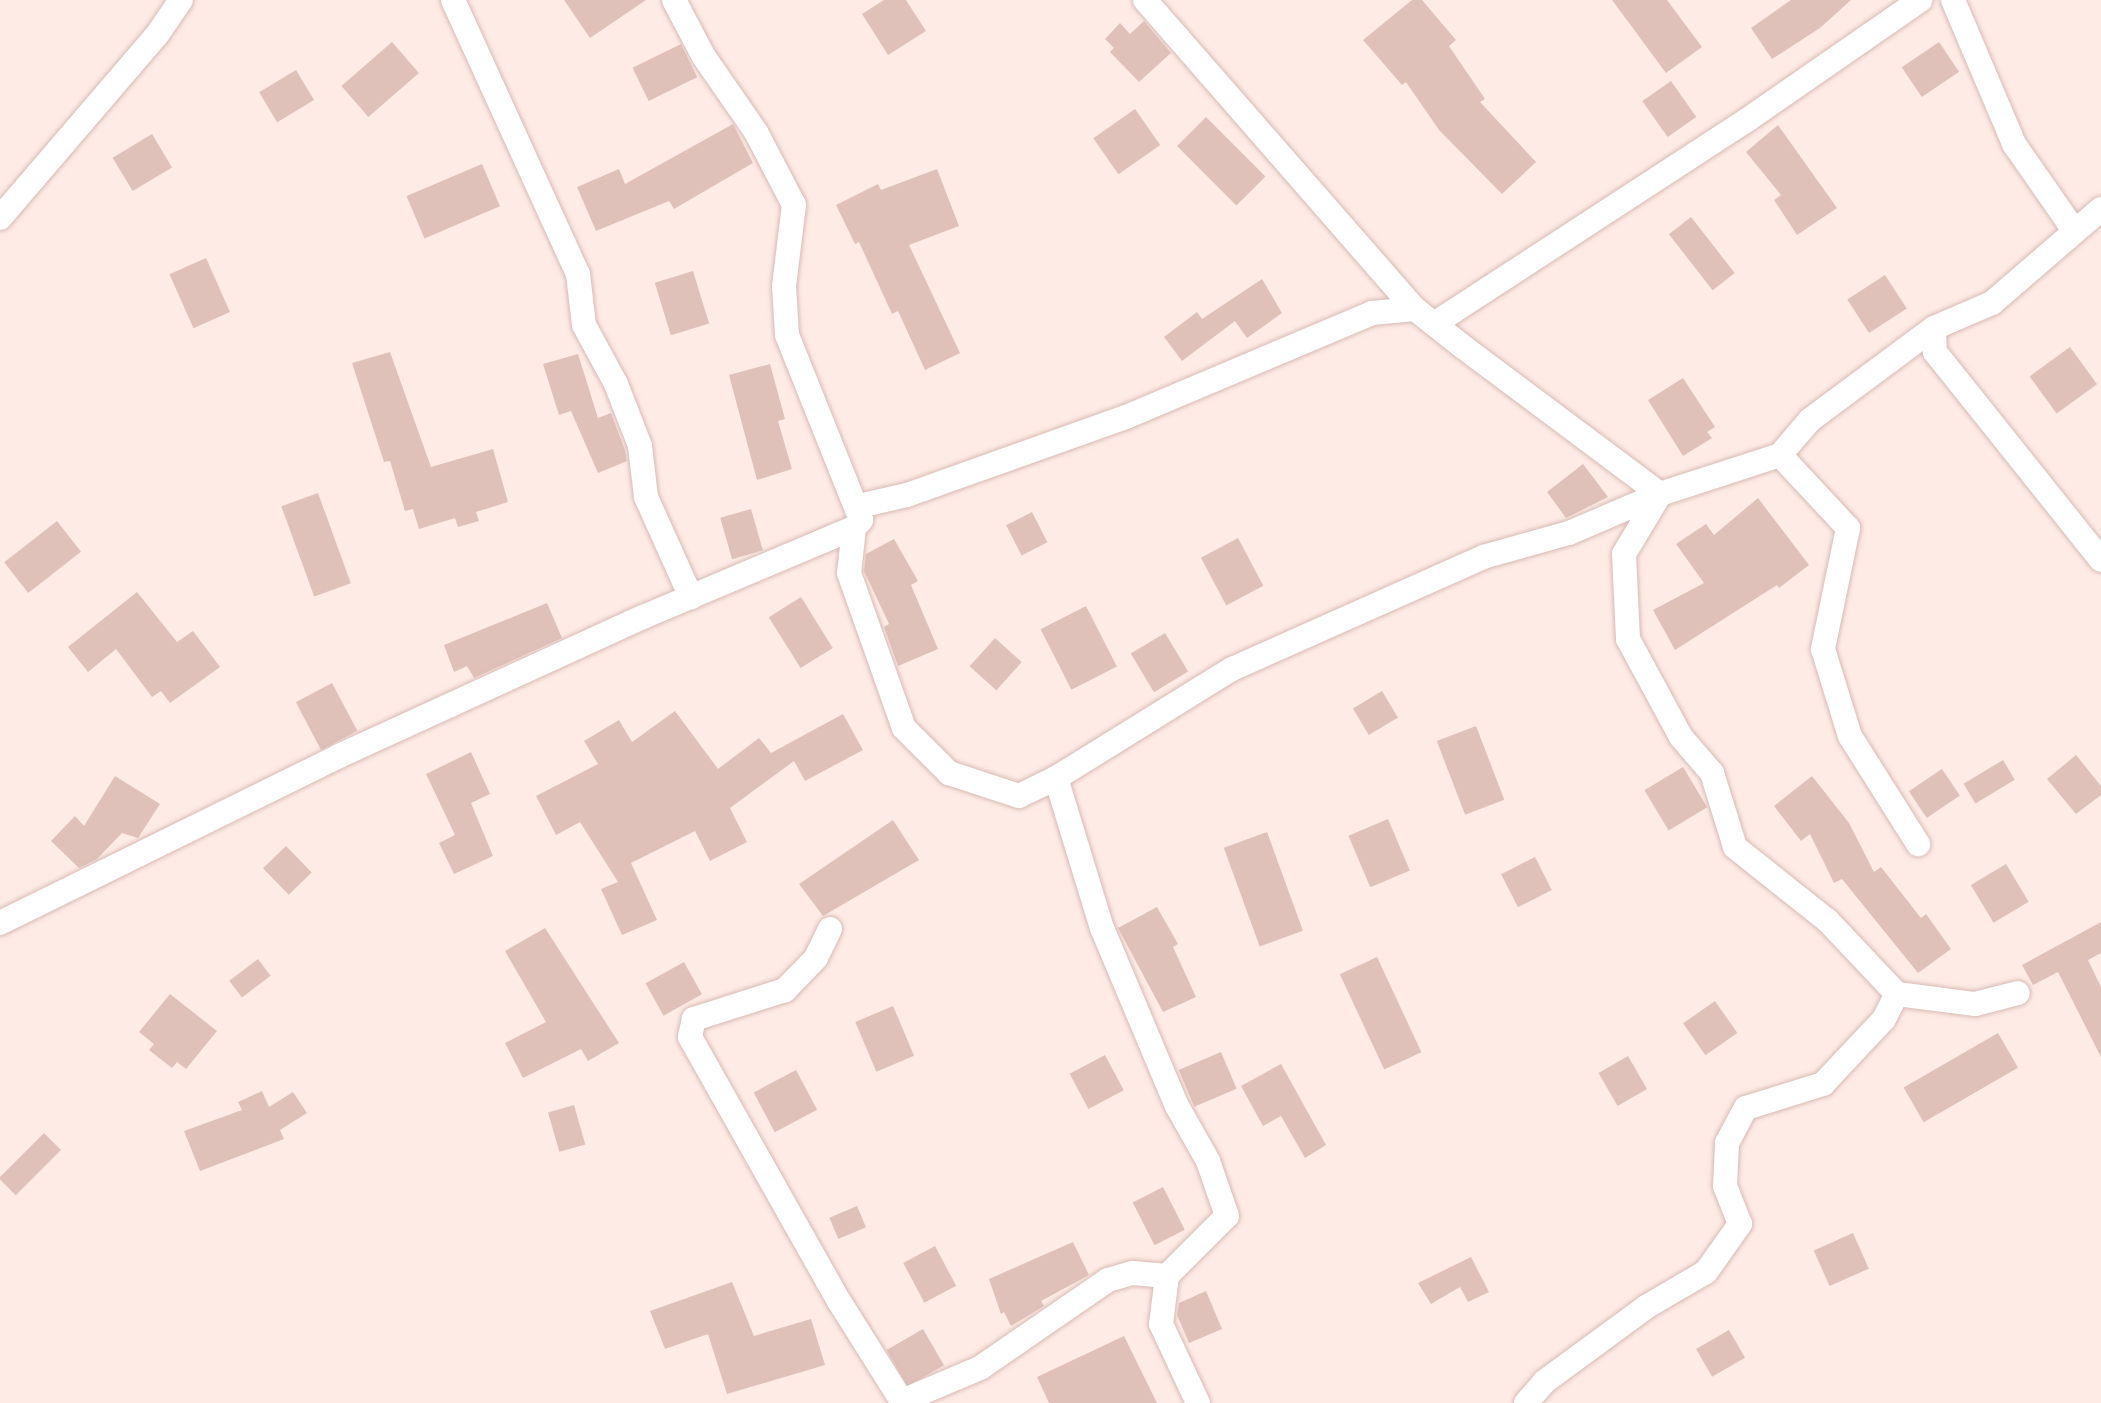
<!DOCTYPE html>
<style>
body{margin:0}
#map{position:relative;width:2101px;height:1403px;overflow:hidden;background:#feebe6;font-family:"Titillium Web",sans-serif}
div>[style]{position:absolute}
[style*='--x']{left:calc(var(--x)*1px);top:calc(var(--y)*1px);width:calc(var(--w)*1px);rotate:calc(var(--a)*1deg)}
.building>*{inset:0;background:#dfc1b9;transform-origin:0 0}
.roads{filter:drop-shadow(0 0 2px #d8bab2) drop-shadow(0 0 2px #d8bab2)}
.minor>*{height:24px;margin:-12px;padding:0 12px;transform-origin:12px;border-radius:12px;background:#fff}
span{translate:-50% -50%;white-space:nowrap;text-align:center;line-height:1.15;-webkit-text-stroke:6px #fff;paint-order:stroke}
</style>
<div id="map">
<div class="building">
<i style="clip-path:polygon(564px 0,646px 0,590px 38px)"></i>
<i style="clip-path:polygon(884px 0,906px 0,926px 31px,888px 55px,862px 14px)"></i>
<i style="clip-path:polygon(1412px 0,1422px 0,1456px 40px,1449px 46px,1485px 99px,1480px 102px,1536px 162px,1502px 194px,1439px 130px,1406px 82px,1402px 85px,1363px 40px)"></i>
<i style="clip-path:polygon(1612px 0,1667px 0,1702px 47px,1666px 73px)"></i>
<i style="clip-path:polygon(1791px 0,1851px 0,1820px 28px,1772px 59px,1751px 28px)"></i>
<i style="clip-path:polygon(1144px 21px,1171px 53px,1139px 82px,1110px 52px,1114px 48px,1105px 39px,1120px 23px,1130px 34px)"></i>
<i style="left:392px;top:42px;width:41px;height:67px;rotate:49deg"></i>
<i style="left:1939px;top:42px;width:36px;height:45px;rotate:56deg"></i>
<i style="left:681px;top:44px;width:37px;height:54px;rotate:64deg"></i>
<i style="left:296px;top:70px;width:35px;height:43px;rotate:59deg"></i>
<i style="left:1671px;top:81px;width:44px;height:35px;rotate:55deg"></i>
<i style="left:1135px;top:109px;width:44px;height:51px;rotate:55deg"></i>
<i style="left:1206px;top:117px;width:84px;height:41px;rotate:45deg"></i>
<i style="clip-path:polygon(733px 124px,753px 163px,674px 209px,669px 201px,596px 231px,577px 187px,619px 169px,625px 184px)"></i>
<i style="clip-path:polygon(1778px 125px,1837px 208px,1797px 235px,1774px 200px,1781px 195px,1746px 152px)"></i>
<i style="left:152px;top:134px;width:39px;height:46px;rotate:59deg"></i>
<i style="left:482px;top:164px;width:46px;height:82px;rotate:67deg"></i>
<i style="clip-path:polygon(937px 169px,959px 226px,909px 245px,960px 353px,925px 370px,898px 311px,892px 314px,859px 242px,855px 244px,836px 205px,878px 184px,881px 190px)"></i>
<i style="left:1691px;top:217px;width:71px;height:28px;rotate:52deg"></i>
<i style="left:206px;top:258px;width:59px;height:40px;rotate:66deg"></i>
<i style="left:693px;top:271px;width:55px;height:40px;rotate:73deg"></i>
<i style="left:1885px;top:275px;width:40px;height:45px;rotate:57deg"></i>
<i style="clip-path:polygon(1262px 279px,1282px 313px,1247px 338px,1235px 321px,1182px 361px,1164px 337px,1197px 312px,1202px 319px)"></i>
<i style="left:2070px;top:347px;width:46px;height:50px;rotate:54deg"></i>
<i style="clip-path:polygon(390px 352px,431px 467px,493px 449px,508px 502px,476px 512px,479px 521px,458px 527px,455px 518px,419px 529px,413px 509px,405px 511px,390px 461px,384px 462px,352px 363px)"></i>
<i style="clip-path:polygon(578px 354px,598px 418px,611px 413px,625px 450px,627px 461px,598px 473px,571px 411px,559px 415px,543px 364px)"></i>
<i style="clip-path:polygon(770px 364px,785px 419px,778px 421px,792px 469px,757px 480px,729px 375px)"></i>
<i style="clip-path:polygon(1683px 378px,1715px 427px,1707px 432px,1712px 438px,1683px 456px,1648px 400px)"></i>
<i style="clip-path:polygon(1583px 464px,1608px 497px,1566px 518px,1547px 492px)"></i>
<i style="left:318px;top:493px;width:96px;height:39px;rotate:70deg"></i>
<i style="clip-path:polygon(1758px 498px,1809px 565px,1779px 588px,1777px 585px,1675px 650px,1653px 610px,1704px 583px,1676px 544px,1706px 524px,1714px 535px)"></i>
<i style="left:751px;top:509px;width:43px;height:32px;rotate:74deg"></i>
<i style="left:1032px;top:512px;width:34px;height:29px;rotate:63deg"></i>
<i style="left:57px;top:521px;width:39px;height:67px;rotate:52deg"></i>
<i style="left:1238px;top:538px;width:54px;height:42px;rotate:62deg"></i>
<i style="clip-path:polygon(894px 539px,918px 581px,911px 585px,938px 649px,898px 666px,884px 627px,889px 624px,864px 571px,866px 554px)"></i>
<i style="clip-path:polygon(137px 592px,177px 642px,193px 631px,220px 667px,170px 703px,161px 691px,152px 697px,116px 649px,88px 672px,68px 647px)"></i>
<i style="left:801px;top:597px;width:60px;height:38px;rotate:58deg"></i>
<i style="clip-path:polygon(547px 603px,562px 638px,474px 678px,467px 666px,454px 672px,444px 645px)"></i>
<i style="left:1086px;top:606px;width:68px;height:51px;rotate:63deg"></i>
<i style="left:1165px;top:633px;width:45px;height:40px;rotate:59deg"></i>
<i style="left:995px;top:638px;width:36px;height:38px;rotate:42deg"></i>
<i style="left:332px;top:683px;width:54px;height:41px;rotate:62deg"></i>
<i style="left:1382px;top:691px;width:31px;height:34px;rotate:59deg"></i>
<i style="clip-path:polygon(675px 711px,718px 769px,759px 738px,771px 753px,843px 714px,863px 750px,805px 781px,794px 761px,730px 808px,747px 842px,710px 861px,695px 831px,631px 863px,657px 920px,622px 935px,601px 889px,618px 882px,580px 822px,556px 835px,536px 796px,598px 764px,584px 741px,619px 720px,632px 742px)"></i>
<i style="left:1476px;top:726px;width:79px;height:42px;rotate:69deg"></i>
<i style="clip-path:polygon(471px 752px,490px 794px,471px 803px,493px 856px,454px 874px,439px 843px,455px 835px,426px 774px)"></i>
<i style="clip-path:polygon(2076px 755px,2101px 786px,2101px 795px,2076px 814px,2047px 779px)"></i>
<i style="left:2003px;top:760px;width:23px;height:46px;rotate:59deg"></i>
<i style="left:1683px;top:767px;width:47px;height:45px;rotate:59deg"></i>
<i style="left:1942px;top:769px;width:32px;height:40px;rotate:56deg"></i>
<i style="clip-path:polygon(115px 776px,160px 804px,138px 838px,122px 833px,97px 859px,79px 868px,51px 841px,75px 816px,84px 826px)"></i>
<i style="clip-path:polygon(1812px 776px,1849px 823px,1874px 872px,1881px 867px,1921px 918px,1926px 914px,1951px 949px,1918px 973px,1842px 879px,1834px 883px,1810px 834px,1801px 841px,1774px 806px)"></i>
<i style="left:1388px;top:819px;width:56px;height:43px;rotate:67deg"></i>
<i style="clip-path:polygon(893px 820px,919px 860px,823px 916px,799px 884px)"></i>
<i style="left:1267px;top:832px;width:105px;height:46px;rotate:70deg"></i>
<i style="left:286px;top:846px;width:37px;height:32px;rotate:46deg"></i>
<i style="left:1535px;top:857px;width:37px;height:38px;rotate:63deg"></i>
<i style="left:2006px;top:864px;width:44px;height:41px;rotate:59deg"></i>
<i style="clip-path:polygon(1157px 907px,1178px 944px,1173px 947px,1196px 997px,1163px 1012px,1118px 928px)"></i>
<i style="clip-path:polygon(2101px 922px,2101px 953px,2088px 960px,2101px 987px,2101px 1057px,2058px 972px,2033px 985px,2022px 965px)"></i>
<i style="clip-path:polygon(545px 928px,619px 1043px,588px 1061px,581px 1049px,523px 1078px,505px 1043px,546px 1022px,505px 951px)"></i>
<i style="left:1377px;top:957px;width:105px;height:41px;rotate:65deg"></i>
<i style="left:258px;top:959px;width:21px;height:36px;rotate:53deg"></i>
<i style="left:684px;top:962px;width:37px;height:44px;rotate:61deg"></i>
<i style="clip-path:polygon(170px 994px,217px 1031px,186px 1069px,177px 1062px,172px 1068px,149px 1050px,154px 1044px,139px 1032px)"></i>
<i style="left:1715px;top:1001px;width:39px;height:39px;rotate:55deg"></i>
<i style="left:893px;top:1006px;width:54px;height:41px;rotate:67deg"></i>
<i style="left:1998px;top:1033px;width:40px;height:109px;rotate:60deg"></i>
<i style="left:1221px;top:1052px;width:40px;height:46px;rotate:67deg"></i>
<i style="left:1105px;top:1055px;width:40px;height:40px;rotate:62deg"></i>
<i style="left:1628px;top:1056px;width:38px;height:34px;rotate:60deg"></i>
<i style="clip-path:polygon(1281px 1064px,1326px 1145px,1305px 1158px,1281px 1116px,1263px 1126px,1241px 1086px)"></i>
<i style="left:796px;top:1070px;width:45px;height:48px;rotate:62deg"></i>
<i style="clip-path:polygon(262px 1091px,269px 1107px,293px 1092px,307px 1113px,280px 1130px,284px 1139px,200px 1171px,184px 1131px,242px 1110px,238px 1102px)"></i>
<i style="left:574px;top:1105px;width:41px;height:27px;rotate:74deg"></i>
<i style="left:44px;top:1133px;width:24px;height:64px;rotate:45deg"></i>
<i style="left:1163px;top:1187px;width:48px;height:34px;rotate:63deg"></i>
<i style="left:857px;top:1206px;width:23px;height:30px;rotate:67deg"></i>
<i style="left:1853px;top:1233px;width:39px;height:43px;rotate:66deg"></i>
<i style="clip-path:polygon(1073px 1242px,1089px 1275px,1041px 1301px,1044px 1306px,1011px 1326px,1004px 1312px,1001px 1314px,989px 1279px)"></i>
<i style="left:935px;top:1246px;width:45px;height:36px;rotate:62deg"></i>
<i style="clip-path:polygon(1471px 1257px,1489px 1292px,1468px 1302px,1460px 1287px,1431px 1304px,1418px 1283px)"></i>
<i style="clip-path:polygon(732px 1282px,754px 1336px,811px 1319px,825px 1365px,727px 1394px,708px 1334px,665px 1349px,650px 1311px)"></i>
<i style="clip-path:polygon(1206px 1291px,1222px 1329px,1189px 1343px,1177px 1315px,1179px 1303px)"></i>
<i style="left:923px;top:1329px;width:42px;height:42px;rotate:60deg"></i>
<i style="left:1729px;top:1330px;width:32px;height:38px;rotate:60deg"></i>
<i style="clip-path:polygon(1124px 1336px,1157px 1403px,1049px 1403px,1037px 1377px)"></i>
</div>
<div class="roads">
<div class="minor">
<i style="--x:453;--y:0;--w:301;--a:65.5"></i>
<i style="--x:578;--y:274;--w:51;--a:83.3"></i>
<i style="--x:584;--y:325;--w:67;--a:61.5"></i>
<i style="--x:616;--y:384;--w:66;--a:68.8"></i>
<i style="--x:640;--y:446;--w:51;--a:83.3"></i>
<i style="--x:646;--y:497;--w:110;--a:65.8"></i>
<i style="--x:1145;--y:0;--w:410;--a:48.9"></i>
<i style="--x:1415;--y:309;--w:60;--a:38.2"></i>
<i style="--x:1462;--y:346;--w:247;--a:36.8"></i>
<i style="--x:1660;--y:494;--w:126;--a:-18"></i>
<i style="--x:1780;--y:455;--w:100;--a:47"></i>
<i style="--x:1848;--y:528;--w:124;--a:101.7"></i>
<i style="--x:1823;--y:649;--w:91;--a:72.8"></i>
<i style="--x:1850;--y:736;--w:128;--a:57.8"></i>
<i style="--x:1953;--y:0;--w:156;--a:67"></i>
<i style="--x:2014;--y:144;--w:103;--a:55.2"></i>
<i style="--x:0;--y:218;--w:241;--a:-49.4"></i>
<i style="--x:157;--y:35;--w:42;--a:-55.6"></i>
<i style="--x:1434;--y:324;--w:374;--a:-33.1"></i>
<i style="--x:1747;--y:120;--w:211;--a:-34.7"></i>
<i style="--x:1934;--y:328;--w:24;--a:88"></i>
<i style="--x:1935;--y:352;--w:266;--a:51.4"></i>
<i style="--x:1780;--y:455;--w:46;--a:-49.4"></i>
<i style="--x:1810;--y:420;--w:154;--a:-36.6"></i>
<i style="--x:1934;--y:328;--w:63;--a:-23.3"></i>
<i style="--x:1992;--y:303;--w:144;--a:-40.8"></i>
<i style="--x:859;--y:506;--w:49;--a:-12.9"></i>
<i style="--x:907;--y:495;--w:232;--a:-19.6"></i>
<i style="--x:1126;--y:417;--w:267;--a:-22.9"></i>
<i style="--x:1372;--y:313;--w:43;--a:-5.3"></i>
<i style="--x:854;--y:528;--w:45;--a:96.3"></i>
<i style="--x:849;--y:573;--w:164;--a:70.5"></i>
<i style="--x:904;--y:728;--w:64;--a:45"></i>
<i style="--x:949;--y:773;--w:74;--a:18.2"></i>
<i style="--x:1019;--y:796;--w:41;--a:-25.9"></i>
<i style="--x:1056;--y:778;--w:207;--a:-31.8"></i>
<i style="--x:1232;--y:669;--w:275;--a:-24"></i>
<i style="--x:1483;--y:557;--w:89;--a:-15.6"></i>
<i style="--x:1569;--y:533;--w:99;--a:-23.2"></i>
<i style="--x:1660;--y:494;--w:70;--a:121"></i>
<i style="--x:1624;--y:554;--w:85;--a:87.3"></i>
<i style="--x:1628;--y:639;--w:111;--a:61.6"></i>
<i style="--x:1681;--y:737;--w:48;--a:49.3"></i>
<i style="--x:1712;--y:773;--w:77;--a:72.7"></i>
<i style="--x:1735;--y:847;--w:119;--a:38.5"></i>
<i style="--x:1828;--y:921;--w:100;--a:46.6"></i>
<i style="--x:1897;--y:994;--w:79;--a:7.3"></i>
<i style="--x:1975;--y:1004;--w:44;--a:-14.3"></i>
<i style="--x:1056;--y:778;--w:157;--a:73"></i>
<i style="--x:1102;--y:928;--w:193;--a:67.2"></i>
<i style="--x:1177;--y:1106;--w:63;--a:60.6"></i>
<i style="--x:1208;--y:1161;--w:58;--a:70.9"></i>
<i style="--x:1227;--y:1216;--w:85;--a:135"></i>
<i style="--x:1167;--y:1276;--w:48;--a:97.1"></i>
<i style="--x:1161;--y:1324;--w:87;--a:64.9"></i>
<i style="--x:0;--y:923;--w:378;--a:-26.2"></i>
<i style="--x:339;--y:756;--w:334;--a:-24.6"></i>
<i style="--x:643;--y:617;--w:229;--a:-22.9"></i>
<i style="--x:854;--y:528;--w:11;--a:-49"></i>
<i style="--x:861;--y:520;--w:199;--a:-111.8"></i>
<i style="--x:787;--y:335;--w:49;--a:-93.5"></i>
<i style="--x:784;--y:286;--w:82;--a:-83"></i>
<i style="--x:794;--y:205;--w:82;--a:-117.5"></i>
<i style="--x:756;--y:132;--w:91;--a:-124.7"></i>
<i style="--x:704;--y:57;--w:64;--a:-117.8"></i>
<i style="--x:830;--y:929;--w:32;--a:116"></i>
<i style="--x:816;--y:958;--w:45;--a:134.1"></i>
<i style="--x:785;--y:990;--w:96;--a:162.3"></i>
<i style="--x:694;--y:1019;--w:18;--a:103"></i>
<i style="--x:690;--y:1037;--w:303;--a:60.6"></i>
<i style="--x:839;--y:1301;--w:120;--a:57.9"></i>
<i style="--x:902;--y:1401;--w:85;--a:-22.9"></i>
<i style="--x:980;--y:1368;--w:155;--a:-34.5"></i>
<i style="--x:1108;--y:1280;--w:26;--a:-16"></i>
<i style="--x:1133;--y:1273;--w:34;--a:5"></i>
<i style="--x:1526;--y:1403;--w:28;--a:-49"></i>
<i style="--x:1544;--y:1382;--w:127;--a:-36.3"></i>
<i style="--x:1646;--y:1307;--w:69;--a:-30.3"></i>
<i style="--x:1706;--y:1272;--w:59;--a:-54.7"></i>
<i style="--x:1740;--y:1224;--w:41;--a:-111.5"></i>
<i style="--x:1725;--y:1186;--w:43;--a:-87.3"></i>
<i style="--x:1727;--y:1143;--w:40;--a:-62"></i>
<i style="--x:1746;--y:1108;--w:81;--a:-17.3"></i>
<i style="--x:1823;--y:1084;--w:89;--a:-46.8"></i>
<i style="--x:1884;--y:1019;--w:28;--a:-63"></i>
</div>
</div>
</div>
